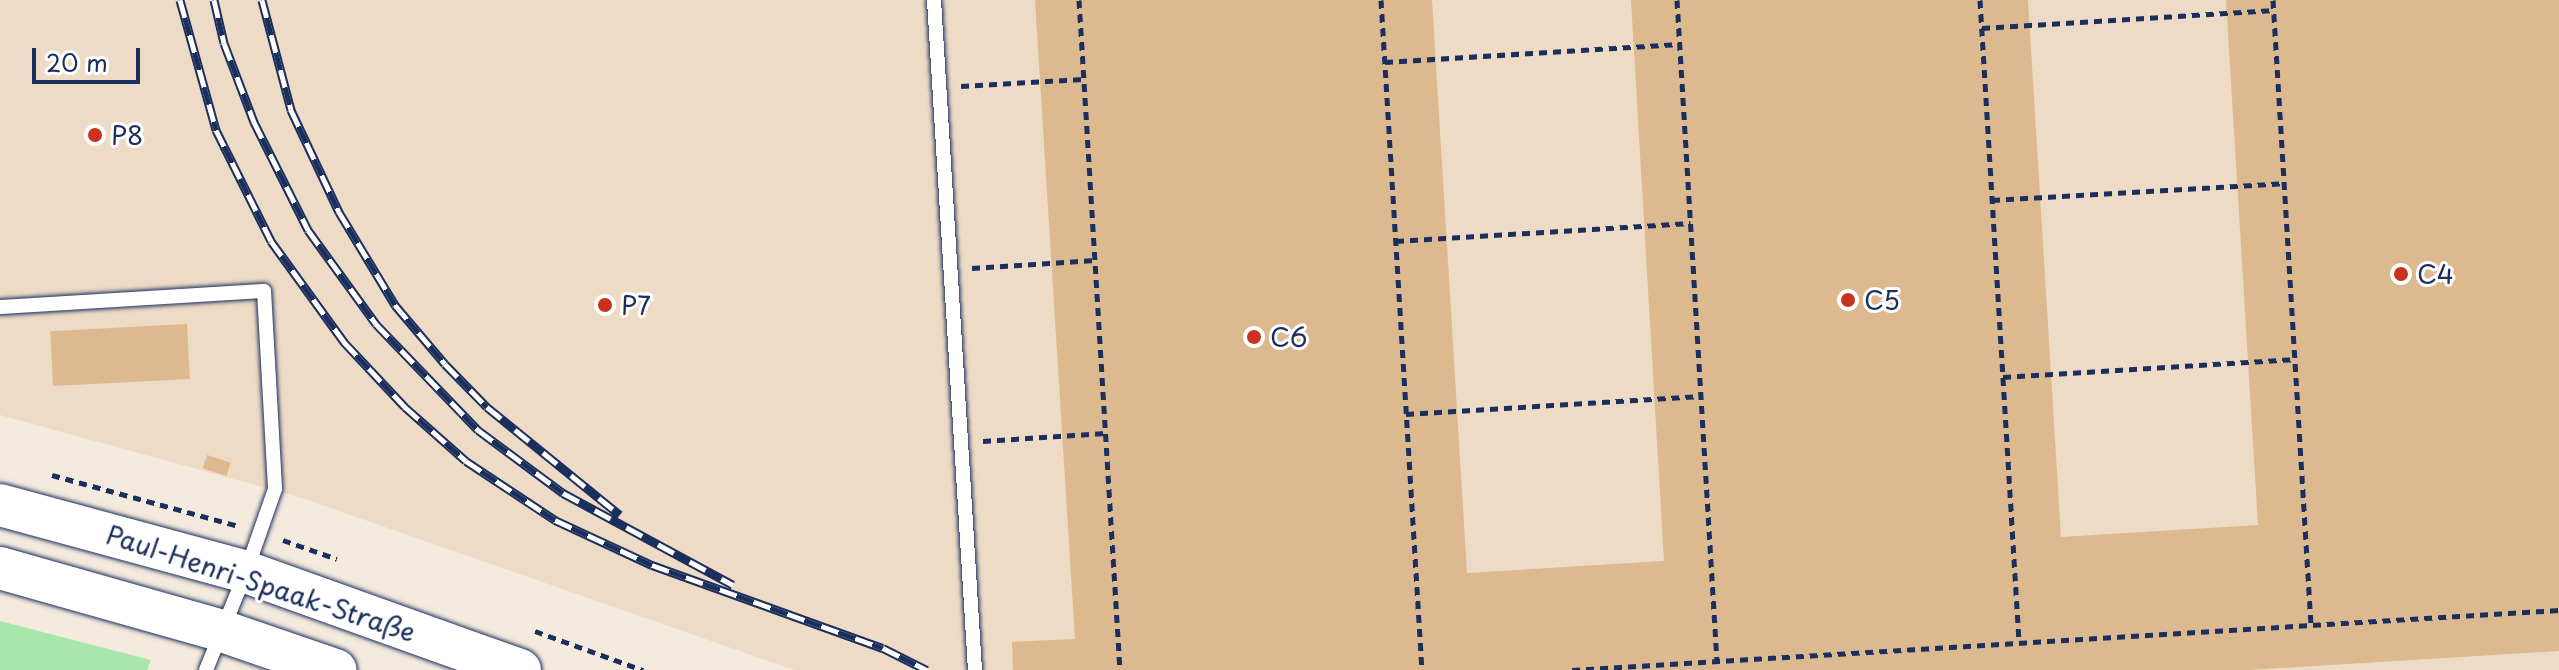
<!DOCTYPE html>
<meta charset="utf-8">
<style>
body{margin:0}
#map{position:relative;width:2559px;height:670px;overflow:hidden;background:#f4eadd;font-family:"Playpen Sans",sans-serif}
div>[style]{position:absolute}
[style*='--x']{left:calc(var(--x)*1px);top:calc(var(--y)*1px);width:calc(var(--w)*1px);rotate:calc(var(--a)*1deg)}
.built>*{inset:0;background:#eddbc5}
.green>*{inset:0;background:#a8e6ad}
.building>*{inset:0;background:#dcb98e;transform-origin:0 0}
.path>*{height:5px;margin-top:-2.5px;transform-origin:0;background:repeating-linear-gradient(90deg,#1b2f5e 0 8px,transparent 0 14px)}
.roads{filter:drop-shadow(0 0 2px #1b2f5e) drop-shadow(0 0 2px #1b2f5e)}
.service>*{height:14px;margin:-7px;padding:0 7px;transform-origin:7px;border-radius:7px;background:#fff}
.secondary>*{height:42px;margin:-21px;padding:0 21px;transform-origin:21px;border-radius:21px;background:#fff}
.rail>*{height:9px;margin-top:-4.5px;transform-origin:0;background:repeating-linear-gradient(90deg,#fff 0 18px,#1b2f5e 0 36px);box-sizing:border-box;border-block:2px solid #1b2f5e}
.dots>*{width:22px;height:22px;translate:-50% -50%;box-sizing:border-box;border:4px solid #fff;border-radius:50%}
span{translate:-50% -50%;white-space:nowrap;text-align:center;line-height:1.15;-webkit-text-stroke:6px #fff;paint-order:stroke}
.poi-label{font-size:26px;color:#1b2f5e}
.left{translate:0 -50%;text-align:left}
.street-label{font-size:26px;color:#1b2f5e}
.scale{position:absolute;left:32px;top:48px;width:108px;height:36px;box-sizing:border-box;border:4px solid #1b2f5e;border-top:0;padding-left:10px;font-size:24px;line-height:28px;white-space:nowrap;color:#1b2f5e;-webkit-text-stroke:6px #fff;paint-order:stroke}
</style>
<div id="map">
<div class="built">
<i style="clip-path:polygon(0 0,2559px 0,2559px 670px,794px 670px,299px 497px,0 415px)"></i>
</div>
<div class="green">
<i style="clip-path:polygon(0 621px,151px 660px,147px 670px,0 670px)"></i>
</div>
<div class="building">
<i style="clip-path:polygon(1035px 0,1432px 0,1467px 573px,1664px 561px,1631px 0,2028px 0,2061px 537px,2258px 525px,2226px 0,2559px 0,2559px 651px,2248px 670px,1013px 670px,1012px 642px,1075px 639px)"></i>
<i style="left:187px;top:324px;width:55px;height:137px;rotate:87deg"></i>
<i style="left:207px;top:455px;width:25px;height:14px;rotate:18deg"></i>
</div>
<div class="path">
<i style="--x:1079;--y:0;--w:671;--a:86.5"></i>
<i style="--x:1381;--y:0;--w:671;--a:86.5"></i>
<i style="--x:1677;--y:0;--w:662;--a:86.54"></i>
<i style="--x:1980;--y:0;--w:643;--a:86.52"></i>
<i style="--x:2273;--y:0;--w:626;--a:86.52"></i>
<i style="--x:1982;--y:28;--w:293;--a:-3.5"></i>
<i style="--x:1385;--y:62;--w:295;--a:-3.5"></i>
<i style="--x:961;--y:86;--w:123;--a:-3.3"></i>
<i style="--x:1992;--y:200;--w:292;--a:-3.3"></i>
<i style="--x:1396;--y:241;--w:295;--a:-3.5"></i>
<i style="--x:972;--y:268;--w:123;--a:-3.7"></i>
<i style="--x:2003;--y:377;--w:293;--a:-3.5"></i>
<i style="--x:1406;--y:414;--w:296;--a:-3.5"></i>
<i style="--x:983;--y:441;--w:123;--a:-3.7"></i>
<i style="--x:52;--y:475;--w:194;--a:15.3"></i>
<i style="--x:283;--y:540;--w:57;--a:19.4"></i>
<i style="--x:535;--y:631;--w:115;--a:19.9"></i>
<i style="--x:1572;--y:670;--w:989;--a:-3.48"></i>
</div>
<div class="roads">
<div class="service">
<i style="--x:934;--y:0;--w:671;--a:86.5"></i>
<i style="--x:0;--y:307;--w:264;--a:-3.5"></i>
<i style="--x:264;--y:291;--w:198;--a:86.8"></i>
<i style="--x:275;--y:489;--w:88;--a:109.3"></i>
<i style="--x:246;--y:572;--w:106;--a:112.2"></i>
</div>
<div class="secondary">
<i style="--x:0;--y:505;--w:255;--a:15.2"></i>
<i style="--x:246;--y:572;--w:291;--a:19.7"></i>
<i style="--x:0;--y:568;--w:231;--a:15.8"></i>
<i style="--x:222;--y:631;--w:120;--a:19"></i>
</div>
</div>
<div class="rail">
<i style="--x:180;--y:0;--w:135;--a:74.5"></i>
<i style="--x:216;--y:130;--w:124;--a:63.6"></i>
<i style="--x:271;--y:241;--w:125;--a:54.1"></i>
<i style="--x:344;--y:342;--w:89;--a:46.8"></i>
<i style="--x:405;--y:407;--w:81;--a:41.5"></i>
<i style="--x:466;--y:461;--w:107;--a:33.5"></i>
<i style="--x:555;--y:520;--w:107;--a:24.9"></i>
<i style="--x:652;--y:565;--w:245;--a:19.8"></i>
<i style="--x:883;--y:648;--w:49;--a:26.6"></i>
<i style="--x:214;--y:0;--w:44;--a:76.9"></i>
<i style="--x:224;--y:43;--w:85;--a:69.2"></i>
<i style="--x:254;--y:122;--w:121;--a:63.4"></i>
<i style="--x:308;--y:230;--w:116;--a:54.1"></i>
<i style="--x:376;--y:324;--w:147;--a:46.1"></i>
<i style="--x:478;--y:430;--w:106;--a:36.5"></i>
<i style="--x:563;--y:493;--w:193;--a:28.4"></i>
<i style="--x:262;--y:0;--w:114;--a:75.2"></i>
<i style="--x:291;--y:110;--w:113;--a:64.8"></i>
<i style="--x:339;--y:212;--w:109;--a:58.9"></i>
<i style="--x:395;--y:305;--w:77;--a:49.7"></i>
<i style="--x:445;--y:364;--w:60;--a:45.7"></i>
<i style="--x:487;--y:407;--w:171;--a:39.1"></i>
</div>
<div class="dots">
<i style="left:95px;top:135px;background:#c8321e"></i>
<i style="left:2401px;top:274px;background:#c8321e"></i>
<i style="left:1848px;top:300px;background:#c8321e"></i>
<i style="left:605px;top:305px;background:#c8321e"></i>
<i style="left:1254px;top:337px;background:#c8321e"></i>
</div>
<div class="poi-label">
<span class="left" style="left:111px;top:135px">P8</span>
<span class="left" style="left:2417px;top:274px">C4</span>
<span class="left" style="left:1864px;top:300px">C5</span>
<span class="left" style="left:621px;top:305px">P7</span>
<span class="left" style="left:1270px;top:337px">C6</span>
</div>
<div class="street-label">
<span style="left:261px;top:583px;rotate:18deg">Paul-Henri-Spaak-Straße</span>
</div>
<div class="scale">20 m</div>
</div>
